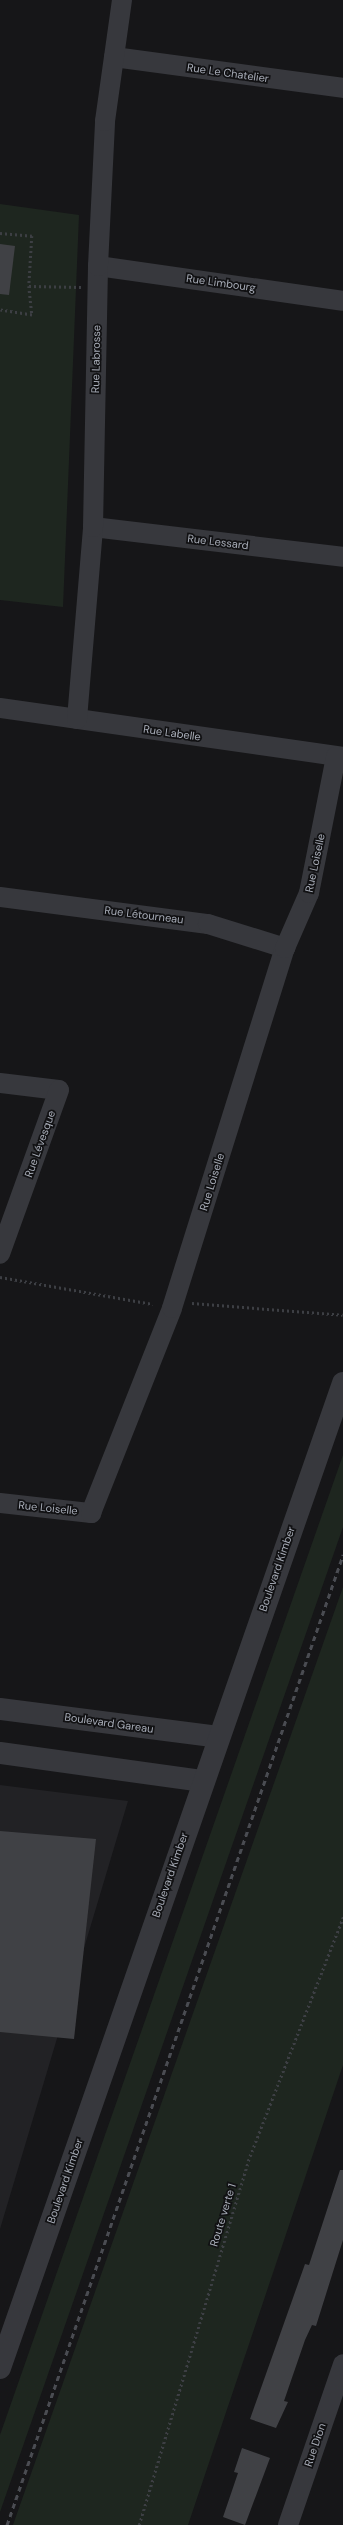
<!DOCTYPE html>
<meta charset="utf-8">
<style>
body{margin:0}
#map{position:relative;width:343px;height:2525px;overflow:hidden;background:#161618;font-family:"DM Sans",sans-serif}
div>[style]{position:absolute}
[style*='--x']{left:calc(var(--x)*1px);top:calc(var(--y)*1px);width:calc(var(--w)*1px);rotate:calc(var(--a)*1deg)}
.built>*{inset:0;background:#222225}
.green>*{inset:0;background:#1e261f}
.building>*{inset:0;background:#404145}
.path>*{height:2.5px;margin-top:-1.25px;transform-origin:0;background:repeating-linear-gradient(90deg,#3d3f44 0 2px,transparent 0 5px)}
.minor>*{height:20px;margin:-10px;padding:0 10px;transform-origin:10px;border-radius:10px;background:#37383d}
.tertiary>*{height:22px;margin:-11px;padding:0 11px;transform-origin:11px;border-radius:11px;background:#37383d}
.rail>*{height:3px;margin-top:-1.5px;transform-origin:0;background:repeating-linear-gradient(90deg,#4a4c52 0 5px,transparent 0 9px)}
span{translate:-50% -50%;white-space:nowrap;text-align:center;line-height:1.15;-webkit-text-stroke:3.5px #111113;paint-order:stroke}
.street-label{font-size:11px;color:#a8adb8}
</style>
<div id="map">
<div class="built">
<i style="clip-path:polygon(0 1785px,128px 1801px,0 2229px)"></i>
</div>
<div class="green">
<i style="clip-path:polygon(0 204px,79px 215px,63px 607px,0 600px)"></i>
<i style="clip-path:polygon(343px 1455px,343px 1527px,0 2512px,0 2435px)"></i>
<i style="clip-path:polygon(343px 1587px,343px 2065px,188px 2525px,13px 2525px)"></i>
</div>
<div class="building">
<i style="clip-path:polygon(0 244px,15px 246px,9px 295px,0 294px)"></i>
<i style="clip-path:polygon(0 1831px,96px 1839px,74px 2039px,0 2032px)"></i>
<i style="clip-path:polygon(340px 2170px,343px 2170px,343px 2240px,316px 2326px,312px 2325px,305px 2340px,284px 2401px,288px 2402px,276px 2428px,250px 2419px,305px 2264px,309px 2265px)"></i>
<i style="clip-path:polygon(242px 2448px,270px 2458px,245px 2525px,223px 2517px,238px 2473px,234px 2472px)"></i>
</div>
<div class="path">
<i style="--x:0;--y:233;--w:32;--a:5"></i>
<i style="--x:32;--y:236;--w:50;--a:93.4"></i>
<i style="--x:29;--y:286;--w:29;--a:84"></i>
<i style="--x:32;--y:315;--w:32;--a:-171"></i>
<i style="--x:29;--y:286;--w:52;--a:1.1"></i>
<i style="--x:0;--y:1277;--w:155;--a:10"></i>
<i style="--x:192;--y:1303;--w:151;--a:4.5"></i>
<i style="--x:139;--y:2525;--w:380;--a:-73.3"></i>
<i style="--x:248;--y:2161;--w:262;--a:-68.7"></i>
</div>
<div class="minor">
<i style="--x:114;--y:57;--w:231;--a:7.7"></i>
<i style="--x:98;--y:266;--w:247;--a:8.1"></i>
<i style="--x:93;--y:527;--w:252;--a:6.8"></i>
<i style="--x:0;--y:708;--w:346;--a:8.1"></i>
<i style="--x:77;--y:719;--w:193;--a:-85.2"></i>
<i style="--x:93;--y:527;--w:261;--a:-88.9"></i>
<i style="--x:98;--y:266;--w:145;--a:-87.2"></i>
<i style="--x:105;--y:121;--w:122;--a:-82"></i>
<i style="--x:0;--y:897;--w:210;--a:7.4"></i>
<i style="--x:208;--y:924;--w:81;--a:17.3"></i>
<i style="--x:0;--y:1083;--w:59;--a:6.8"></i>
<i style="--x:59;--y:1090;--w:174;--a:109.8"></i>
<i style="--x:0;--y:1503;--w:92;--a:6.3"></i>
<i style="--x:91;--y:1513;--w:220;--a:-68.4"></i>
<i style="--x:172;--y:1308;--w:377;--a:-72.6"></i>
<i style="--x:285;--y:948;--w:60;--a:-66.4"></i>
<i style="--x:309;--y:893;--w:139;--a:-78.8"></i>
<i style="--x:288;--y:2525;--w:170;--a:-71.1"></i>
</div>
<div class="tertiary">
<i style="--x:0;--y:1709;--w:220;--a:7.3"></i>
<i style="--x:0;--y:1753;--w:205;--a:7.9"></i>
<i style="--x:0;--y:2368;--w:1043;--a:-70.8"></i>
</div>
<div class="rail">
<i style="--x:7;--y:2525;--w:1027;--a:-70.89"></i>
</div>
<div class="street-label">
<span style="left:228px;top:73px;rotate:8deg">Rue Le Chatelier</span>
<span style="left:221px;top:283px;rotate:8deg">Rue Limbourg</span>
<span style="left:96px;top:359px;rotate:-89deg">Rue Labrosse</span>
<span style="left:218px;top:542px;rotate:7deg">Rue Lessard</span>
<span style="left:172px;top:733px;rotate:8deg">Rue Labelle</span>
<span style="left:315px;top:863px;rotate:-78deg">Rue Loiselle</span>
<span style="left:144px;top:915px;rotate:7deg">Rue Létourneau</span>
<span style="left:40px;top:1144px;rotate:-70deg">Rue Lévesque</span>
<span style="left:212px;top:1182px;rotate:-73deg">Rue Loiselle</span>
<span style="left:48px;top:1508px;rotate:6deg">Rue Loiselle</span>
<span style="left:277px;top:1569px;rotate:-71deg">Boulevard Kimber</span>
<span style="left:109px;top:1723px;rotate:8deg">Boulevard Gareau</span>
<span style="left:170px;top:1875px;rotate:-71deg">Boulevard Kimber</span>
<span style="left:65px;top:2181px;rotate:-71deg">Boulevard Kimber</span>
<span style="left:223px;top:2215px;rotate:-73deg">Route verte 1</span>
<span style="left:315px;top:2445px;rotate:-71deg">Rue Dion</span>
</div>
</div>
